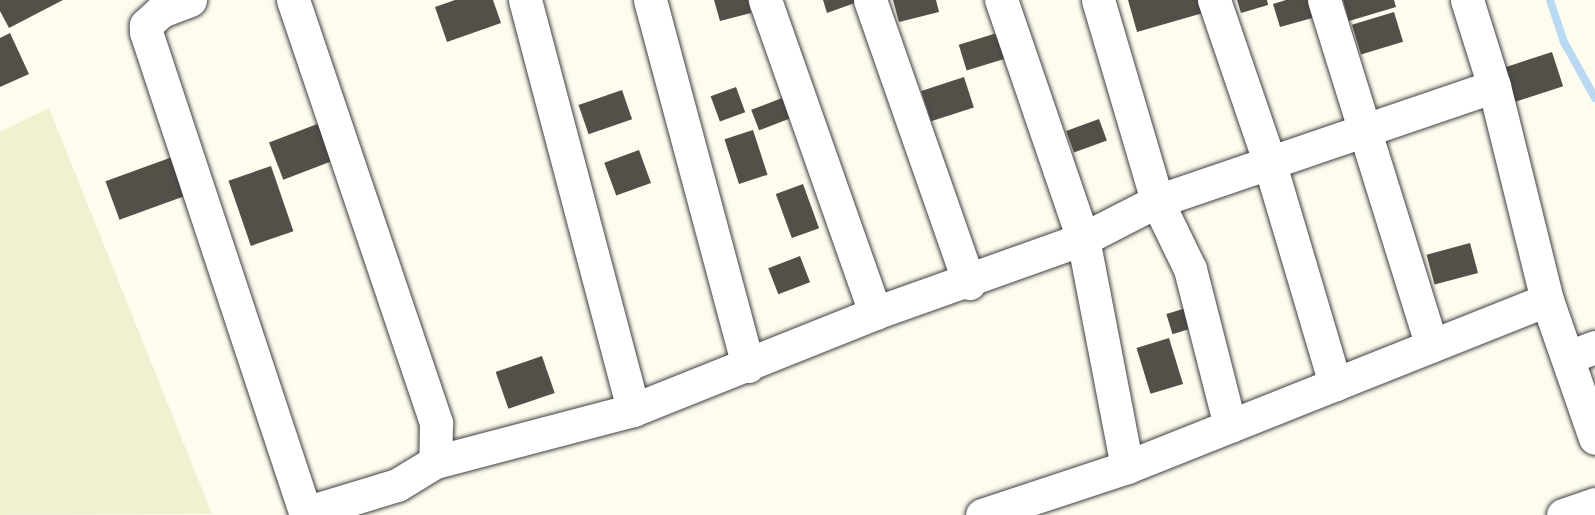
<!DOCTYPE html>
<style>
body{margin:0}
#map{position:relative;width:1595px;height:515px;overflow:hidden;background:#fefbef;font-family:"Playfair Display",serif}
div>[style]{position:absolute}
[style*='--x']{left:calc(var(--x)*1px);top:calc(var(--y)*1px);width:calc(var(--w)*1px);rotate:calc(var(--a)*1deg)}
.farmland>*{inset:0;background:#f1f0d1}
.stream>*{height:8px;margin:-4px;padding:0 4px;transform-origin:4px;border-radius:4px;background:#b8d9f1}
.building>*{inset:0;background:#554f4a;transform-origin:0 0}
.roads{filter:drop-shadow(0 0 2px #404040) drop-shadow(0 0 2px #404040)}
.minor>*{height:33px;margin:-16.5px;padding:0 16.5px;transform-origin:16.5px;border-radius:16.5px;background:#fff}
span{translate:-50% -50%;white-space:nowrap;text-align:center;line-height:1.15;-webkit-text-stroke:6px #fff;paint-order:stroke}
</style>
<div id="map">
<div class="farmland">
<i style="clip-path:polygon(49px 108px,212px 514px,0 515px,0 132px)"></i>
</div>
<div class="stream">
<i style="--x:1550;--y:0;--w:44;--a:71.6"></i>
<i style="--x:1564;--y:42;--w:64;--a:61"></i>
</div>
<div class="building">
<i style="clip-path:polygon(0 0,63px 0,9px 28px,0 11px)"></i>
<i style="clip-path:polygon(455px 0,493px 0,501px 23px,447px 42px,435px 7px)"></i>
<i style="clip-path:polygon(714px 0,748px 0,751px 13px,720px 21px)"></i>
<i style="clip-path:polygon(823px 0,863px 0,827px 13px)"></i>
<i style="clip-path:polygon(893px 0,936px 0,939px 12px,899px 22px)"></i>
<i style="clip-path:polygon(1128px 0,1199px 0,1203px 13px,1137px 32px)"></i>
<i style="clip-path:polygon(1237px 0,1267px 0,1268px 5px,1241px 13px)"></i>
<i style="clip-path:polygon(1286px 0,1311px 0,1316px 17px,1280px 27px,1273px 4px)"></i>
<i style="clip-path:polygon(1343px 0,1394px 0,1396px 7px,1349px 21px)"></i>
<i style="left:1394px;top:12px;width:31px;height:44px;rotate:73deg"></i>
<i style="clip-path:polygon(10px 33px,29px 74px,0 87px,0 38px)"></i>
<i style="left:997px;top:33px;width:27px;height:40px;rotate:73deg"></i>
<i style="left:1552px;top:52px;width:36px;height:50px;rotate:72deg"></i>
<i style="left:964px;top:77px;width:32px;height:45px;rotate:72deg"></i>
<i style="left:736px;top:87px;width:27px;height:27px;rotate:70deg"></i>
<i style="left:622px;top:90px;width:31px;height:46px;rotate:71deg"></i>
<i style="left:782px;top:98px;width:22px;height:33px;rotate:69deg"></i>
<i style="left:1099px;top:119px;width:23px;height:35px;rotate:70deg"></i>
<i style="left:325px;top:121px;width:40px;height:60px;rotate:69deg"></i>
<i style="left:753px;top:130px;width:47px;height:30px;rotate:72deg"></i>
<i style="left:639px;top:150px;width:35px;height:37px;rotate:70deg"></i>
<i style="left:175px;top:156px;width:41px;height:74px;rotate:70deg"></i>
<i style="left:271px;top:166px;width:69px;height:45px;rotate:71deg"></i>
<i style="left:803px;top:184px;width:47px;height:29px;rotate:70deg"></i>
<i style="left:1470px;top:243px;width:31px;height:45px;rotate:75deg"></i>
<i style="left:800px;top:256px;width:28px;height:34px;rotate:69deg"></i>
<i style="left:1196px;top:305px;width:21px;height:31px;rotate:73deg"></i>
<i style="left:1169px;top:338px;width:48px;height:34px;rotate:73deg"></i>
<i style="left:542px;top:356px;width:39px;height:49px;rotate:71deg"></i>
</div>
<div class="roads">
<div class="minor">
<i style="--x:190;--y:0;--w:31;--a:159"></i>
<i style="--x:161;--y:11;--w:21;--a:137"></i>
<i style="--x:146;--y:25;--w:7;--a:90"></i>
<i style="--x:146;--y:32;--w:509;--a:71.67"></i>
<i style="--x:293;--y:0;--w:447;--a:71.3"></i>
<i style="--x:436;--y:423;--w:39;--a:91"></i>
<i style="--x:435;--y:462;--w:44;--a:148.8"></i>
<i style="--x:397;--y:485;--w:96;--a:163.1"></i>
<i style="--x:525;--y:0;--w:424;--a:75.2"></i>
<i style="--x:650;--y:0;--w:379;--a:75"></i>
<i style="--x:765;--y:0;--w:332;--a:70.6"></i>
<i style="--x:870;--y:0;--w:300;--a:70.7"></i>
<i style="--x:1098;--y:0;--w:209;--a:73.6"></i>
<i style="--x:1157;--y:201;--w:76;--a:64.1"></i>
<i style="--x:1190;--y:269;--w:162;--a:75.7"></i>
<i style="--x:1214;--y:0;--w:170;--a:71.1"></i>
<i style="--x:1269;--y:161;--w:233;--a:73.5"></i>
<i style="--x:1324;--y:0;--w:362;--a:72.7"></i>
<i style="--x:1467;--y:0;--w:90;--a:72.6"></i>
<i style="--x:1494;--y:86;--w:220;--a:76.1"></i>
<i style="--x:1547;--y:300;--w:146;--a:70.8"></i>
<i style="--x:1569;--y:357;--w:28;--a:-21"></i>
<i style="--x:435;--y:462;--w:205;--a:-14.7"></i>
<i style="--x:633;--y:410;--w:261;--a:-21.8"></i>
<i style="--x:875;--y:313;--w:221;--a:-19.6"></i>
<i style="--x:1083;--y:239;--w:253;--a:-108.9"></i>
<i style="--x:1127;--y:467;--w:232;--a:-100.9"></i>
<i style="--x:1083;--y:239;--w:83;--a:-27.2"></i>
<i style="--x:1157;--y:201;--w:356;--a:-18.8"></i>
<i style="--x:982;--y:515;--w:153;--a:-18.3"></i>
<i style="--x:1127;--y:467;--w:452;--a:-21.7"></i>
<i style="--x:1563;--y:515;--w:34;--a:-19"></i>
</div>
</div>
</div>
